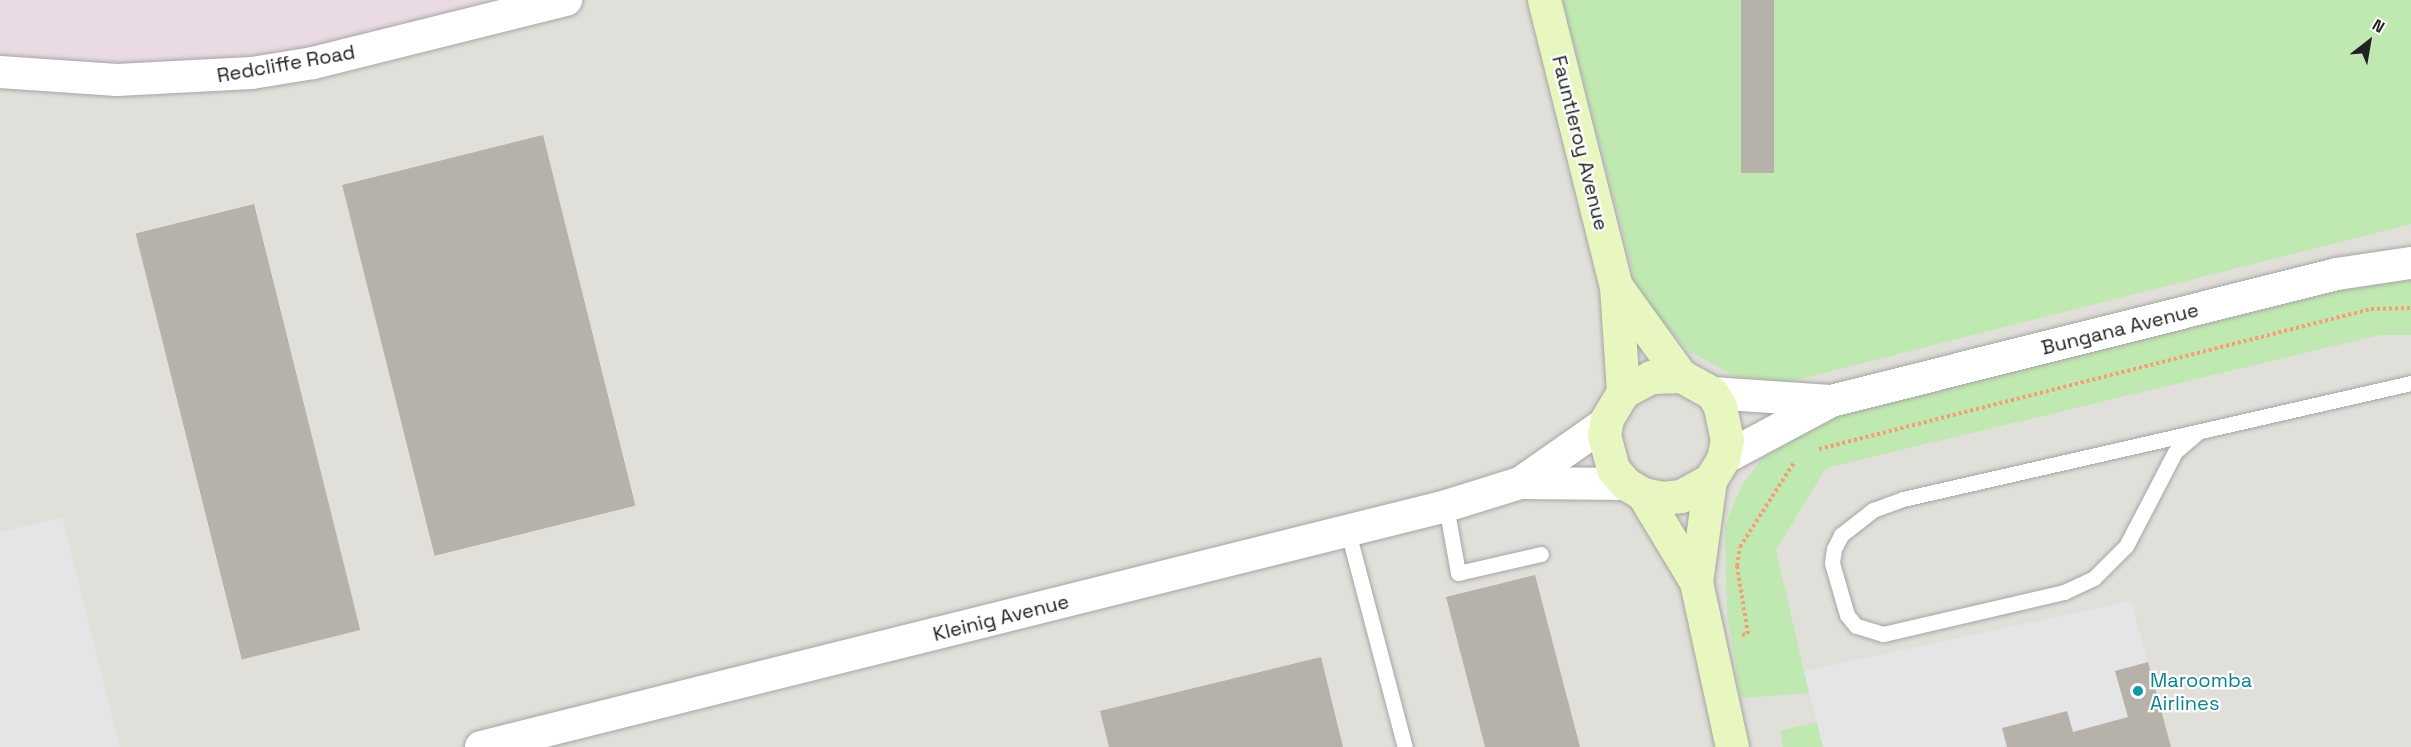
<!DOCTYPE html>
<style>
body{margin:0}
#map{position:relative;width:2411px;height:747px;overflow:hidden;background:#f1f0e8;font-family:"Space Grotesk",sans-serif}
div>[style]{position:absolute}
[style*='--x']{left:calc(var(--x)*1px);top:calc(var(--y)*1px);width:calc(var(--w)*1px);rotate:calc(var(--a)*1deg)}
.industrial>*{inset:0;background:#eadae3}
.airport>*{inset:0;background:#e0dfd9}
.grass>*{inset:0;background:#c0e8b1}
.parking>*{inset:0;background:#e5e5e5}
.building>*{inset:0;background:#b6b2aa;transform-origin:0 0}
.path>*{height:4px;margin-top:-2px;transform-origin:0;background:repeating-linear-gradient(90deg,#f49e76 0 3px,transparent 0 6px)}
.roads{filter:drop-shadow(0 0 2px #a5a5a5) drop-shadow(0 0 2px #a5a5a5)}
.service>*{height:15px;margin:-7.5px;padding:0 7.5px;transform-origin:7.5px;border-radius:7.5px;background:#fff}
.minor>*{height:32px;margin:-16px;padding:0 16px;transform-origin:16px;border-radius:16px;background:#fff}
.secondary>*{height:33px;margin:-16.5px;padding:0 16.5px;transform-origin:16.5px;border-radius:16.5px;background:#e8f7c0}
.dots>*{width:16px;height:16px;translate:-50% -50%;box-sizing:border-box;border:3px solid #fff;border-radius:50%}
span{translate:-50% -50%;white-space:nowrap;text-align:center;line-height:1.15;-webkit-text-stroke:4.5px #fff;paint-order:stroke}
.street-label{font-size:20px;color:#212121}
.culture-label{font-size:20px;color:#0d838f}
.left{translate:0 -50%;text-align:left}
.north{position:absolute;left:2339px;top:12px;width:60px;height:60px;-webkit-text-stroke:4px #fff;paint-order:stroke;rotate:31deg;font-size:16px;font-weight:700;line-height:24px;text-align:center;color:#212121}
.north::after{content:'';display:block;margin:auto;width:21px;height:27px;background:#212121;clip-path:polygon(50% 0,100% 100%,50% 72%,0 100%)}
</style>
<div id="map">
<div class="industrial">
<i style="clip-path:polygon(0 0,567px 0,313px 64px,0 72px)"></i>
</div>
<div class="airport">
<i style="clip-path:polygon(567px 0,2411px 0,2411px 747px,0 747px,0 72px,193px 78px)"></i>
</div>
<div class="grass">
<i style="clip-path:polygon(1563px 0,2411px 0,2411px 224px,1788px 382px,1734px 376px,1689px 351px,1639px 295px)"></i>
<i style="clip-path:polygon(2411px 277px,2411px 335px,2380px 335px,1826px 468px,1776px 550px,1809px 693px,1741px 698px,1727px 613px,1725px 526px,1741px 487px,1766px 453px,1830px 418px,2349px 286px)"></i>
<i style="clip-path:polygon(1817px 722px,1823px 747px,1783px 747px,1780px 731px)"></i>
</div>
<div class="parking">
<i style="clip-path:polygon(62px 517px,120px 747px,0 747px,0 532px)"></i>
<i style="clip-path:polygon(2131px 601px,2148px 662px,2115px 671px,2128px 717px,2073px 732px,2067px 711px,2007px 747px,1823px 747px,1804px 671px)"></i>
</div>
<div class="building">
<i style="left:1741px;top:0;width:33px;height:173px"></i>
<i style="left:543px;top:135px;width:382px;height:207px;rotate:76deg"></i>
<i style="left:254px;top:204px;width:439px;height:122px;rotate:76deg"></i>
<i style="clip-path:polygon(1535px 575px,1580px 747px,1485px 747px,1446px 597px)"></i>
<i style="clip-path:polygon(1321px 657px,1343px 747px,1109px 747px,1100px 711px)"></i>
<i style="clip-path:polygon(2148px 662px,2171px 747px,2007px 747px,2002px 728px,2067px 711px,2073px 732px,2128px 717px,2115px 671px)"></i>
</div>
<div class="path">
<i style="--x:1819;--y:449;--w:569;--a:-14.23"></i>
<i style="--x:2371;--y:309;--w:40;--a:-1.4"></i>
<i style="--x:1742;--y:635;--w:6;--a:-9"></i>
<i style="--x:1748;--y:634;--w:69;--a:-99.2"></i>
<i style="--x:1737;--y:566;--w:19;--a:-81"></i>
<i style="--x:1740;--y:547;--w:102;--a:-57.4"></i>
</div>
<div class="roads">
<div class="service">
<i style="--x:2198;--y:432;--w:30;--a:139"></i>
<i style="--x:2175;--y:452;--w:106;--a:117.5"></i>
<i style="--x:2126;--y:546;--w:45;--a:135"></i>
<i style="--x:2094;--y:578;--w:33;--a:155"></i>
<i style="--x:2064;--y:592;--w:186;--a:166.9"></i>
<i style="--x:1883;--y:634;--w:28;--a:-163"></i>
<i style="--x:1856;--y:626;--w:14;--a:-129"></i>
<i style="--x:1847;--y:615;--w:54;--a:-106.1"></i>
<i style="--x:1832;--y:563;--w:14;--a:-82"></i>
<i style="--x:1834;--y:549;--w:16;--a:-63"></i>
<i style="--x:1841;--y:535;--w:41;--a:-38"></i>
<i style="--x:1873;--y:510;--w:32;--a:-20"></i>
<i style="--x:1903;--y:499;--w:521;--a:-12.86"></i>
<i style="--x:1446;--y:506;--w:68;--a:79.8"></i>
<i style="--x:1458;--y:573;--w:85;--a:-12.9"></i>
<i style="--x:1348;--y:532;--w:222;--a:75.2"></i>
</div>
<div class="minor">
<i style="--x:0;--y:72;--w:117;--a:3.9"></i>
<i style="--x:117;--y:80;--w:135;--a:-3"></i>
<i style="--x:252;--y:73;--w:62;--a:-9.3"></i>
<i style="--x:313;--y:63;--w:261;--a:-14"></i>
<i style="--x:1712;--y:393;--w:118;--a:3.9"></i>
<i style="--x:1723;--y:459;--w:123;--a:-28.2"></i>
<i style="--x:1831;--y:401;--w:522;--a:-14.09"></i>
<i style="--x:2337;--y:274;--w:75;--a:-8.5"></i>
<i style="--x:1520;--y:483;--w:106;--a:0.5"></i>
<i style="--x:481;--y:747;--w:995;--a:-14.02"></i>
<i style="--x:1446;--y:506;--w:77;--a:-17.3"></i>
<i style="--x:1520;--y:483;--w:105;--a:-34.9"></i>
</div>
<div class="secondary">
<i style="--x:1544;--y:0;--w:295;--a:75.9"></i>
<i style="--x:1616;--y:286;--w:106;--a:86.2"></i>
<i style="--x:1616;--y:286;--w:111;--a:54.2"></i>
<i style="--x:1643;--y:494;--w:103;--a:58.9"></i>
<i style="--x:1696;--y:582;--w:169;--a:77.7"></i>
<i style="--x:1696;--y:582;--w:103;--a:-82.2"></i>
<i style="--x:1710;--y:480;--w:25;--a:-58"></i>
<i style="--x:1723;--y:459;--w:19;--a:-78"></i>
<i style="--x:1727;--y:440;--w:35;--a:-102"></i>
<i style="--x:1720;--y:406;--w:15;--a:-122"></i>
<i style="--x:1712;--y:393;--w:35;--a:-151"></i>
<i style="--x:1681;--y:376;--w:30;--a:178"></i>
<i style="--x:1651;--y:377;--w:32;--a:152"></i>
<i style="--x:1623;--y:392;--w:31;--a:121"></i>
<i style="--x:1607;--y:419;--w:16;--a:101"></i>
<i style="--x:1604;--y:435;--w:35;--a:75"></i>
<i style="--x:1613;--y:469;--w:20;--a:49"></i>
<i style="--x:1626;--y:484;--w:20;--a:30"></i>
<i style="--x:1643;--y:494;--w:19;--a:12"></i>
<i style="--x:1662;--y:498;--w:19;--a:-6"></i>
<i style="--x:1681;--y:496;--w:33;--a:-29"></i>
</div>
</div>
<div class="dots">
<i style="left:2138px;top:691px;background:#0f9aa8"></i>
</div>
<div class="street-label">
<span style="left:286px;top:64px;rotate:-10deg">Redcliffe Road</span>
<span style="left:1580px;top:143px;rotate:76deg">Fauntleroy Avenue</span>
<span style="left:2120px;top:329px;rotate:-14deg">Bungana Avenue</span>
<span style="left:1001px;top:618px;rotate:-14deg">Kleinig Avenue</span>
</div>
<div class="culture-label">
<span class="left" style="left:2150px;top:692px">Maroomba<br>Airlines</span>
</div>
<div class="north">N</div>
</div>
